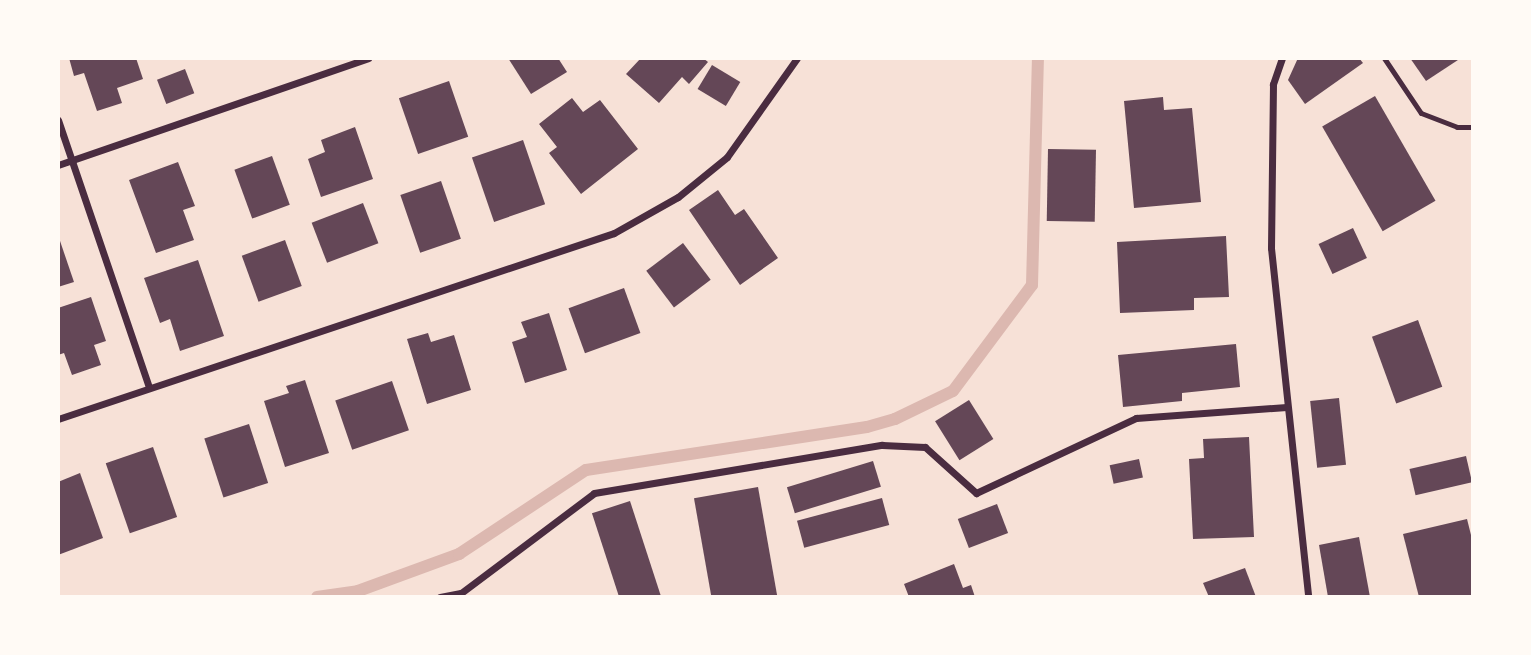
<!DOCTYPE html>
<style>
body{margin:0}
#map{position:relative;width:1531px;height:655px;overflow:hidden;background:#f7e1d7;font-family:Arial,sans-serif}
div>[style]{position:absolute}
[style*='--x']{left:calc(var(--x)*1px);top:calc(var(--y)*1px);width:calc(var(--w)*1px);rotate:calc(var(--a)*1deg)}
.stream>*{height:12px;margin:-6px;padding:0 6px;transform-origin:6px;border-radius:6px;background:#dcb8b0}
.building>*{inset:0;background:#644757;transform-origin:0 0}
.service>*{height:5px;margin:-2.5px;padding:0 2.5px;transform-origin:2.5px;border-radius:2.5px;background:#4a2c40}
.minor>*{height:7px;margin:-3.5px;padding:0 3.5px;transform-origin:3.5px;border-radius:3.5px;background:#4a2c40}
span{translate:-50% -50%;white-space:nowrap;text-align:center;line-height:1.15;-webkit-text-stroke:7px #fffaf5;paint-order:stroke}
.frame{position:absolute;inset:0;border:60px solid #fffaf5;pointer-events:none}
</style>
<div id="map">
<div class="stream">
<i style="--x:317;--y:597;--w:41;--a:-8.3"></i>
<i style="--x:358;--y:591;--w:108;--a:-20.1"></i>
<i style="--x:459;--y:554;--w:152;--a:-33.5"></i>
<i style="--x:586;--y:470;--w:284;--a:-8.7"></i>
<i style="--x:867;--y:427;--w:29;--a:-16"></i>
<i style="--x:895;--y:419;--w:64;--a:-25.8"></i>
<i style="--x:953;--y:391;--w:132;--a:-53.3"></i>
<i style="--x:1032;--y:285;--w:227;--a:-88.5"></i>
</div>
<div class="building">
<i style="clip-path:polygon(69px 58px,136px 58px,143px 79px,117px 88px,122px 103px,97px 111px,84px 73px,74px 76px)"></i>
<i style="clip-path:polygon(508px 58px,558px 58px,567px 72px,531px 94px)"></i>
<i style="clip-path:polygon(641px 58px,703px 58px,708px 62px,689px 84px,682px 77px,659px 103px,626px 74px)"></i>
<i style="clip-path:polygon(1298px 58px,1359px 58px,1363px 63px,1305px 104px,1288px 80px)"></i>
<i style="clip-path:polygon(1410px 58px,1461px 58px,1426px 81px)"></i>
<i style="left:712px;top:65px;width:33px;height:28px;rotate:31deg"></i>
<i style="left:185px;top:69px;width:26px;height:30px;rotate:69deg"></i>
<i style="left:449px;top:81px;width:59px;height:53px;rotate:71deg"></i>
<i style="left:1375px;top:96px;width:121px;height:61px;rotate:60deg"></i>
<i style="clip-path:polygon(1163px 97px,1164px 110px,1192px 108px,1201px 202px,1134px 208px,1124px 101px)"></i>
<i style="clip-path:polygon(572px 98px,583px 112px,600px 100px,638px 149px,581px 194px,549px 153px,557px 147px,539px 124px)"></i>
<i style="clip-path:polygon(355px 127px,373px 179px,321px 197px,308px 159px,325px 152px,321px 140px)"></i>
<i style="left:523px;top:140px;width:68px;height:54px;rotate:71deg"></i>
<i style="left:1048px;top:149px;width:48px;height:72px;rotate:1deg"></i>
<i style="left:272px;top:156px;width:52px;height:40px;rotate:70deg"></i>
<i style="clip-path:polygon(178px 162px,195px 206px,183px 210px,194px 240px,156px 253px,129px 180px)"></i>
<i style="left:441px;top:181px;width:61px;height:43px;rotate:71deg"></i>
<i style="clip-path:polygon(718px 190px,735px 215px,744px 209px,778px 258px,740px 285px,689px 210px)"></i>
<i style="left:363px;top:203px;width:43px;height:55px;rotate:69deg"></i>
<i style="left:1353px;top:228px;width:33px;height:38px;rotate:65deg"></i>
<i style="clip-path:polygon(58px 235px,74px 282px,58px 287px)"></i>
<i style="clip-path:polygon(1226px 236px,1229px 297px,1194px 298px,1194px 310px,1120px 313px,1117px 242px)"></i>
<i style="left:285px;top:240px;width:49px;height:46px;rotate:70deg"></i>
<i style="left:683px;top:243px;width:46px;height:46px;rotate:53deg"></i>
<i style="clip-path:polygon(198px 260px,224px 336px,180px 351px,170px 319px,160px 323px,144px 278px)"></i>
<i style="left:624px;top:288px;width:48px;height:59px;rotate:70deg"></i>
<i style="clip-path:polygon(91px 297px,106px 341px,94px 345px,101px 365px,72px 375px,64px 353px,58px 355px,58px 308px)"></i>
<i style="clip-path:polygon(549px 313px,567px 370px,525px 383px,512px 342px,527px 337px,521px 322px)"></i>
<i style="left:1418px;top:320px;width:71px;height:49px;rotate:70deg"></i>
<i style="clip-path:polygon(428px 333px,431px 342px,454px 335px,471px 390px,427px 404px,407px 339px)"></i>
<i style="clip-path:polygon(1236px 344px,1240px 387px,1182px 393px,1182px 401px,1123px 407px,1118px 355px)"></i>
<i style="clip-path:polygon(305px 380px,329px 453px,285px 467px,264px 401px,289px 393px,286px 386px)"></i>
<i style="left:392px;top:381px;width:52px;height:60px;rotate:71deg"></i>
<i style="left:1339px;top:398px;width:67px;height:29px;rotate:84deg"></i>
<i style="left:969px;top:400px;width:46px;height:40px;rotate:58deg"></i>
<i style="left:249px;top:424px;width:62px;height:47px;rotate:72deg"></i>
<i style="clip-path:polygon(1249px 437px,1254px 537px,1193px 539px,1189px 459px,1204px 458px,1203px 439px)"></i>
<i style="left:153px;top:447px;width:74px;height:50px;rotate:71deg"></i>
<i style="left:1466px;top:456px;width:27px;height:58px;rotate:77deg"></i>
<i style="left:1139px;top:459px;width:19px;height:30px;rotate:78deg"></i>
<i style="left:873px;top:461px;width:27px;height:90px;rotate:73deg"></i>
<i style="clip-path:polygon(80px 473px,103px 538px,58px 555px,58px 482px)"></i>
<i style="left:758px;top:487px;width:111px;height:65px;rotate:80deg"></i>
<i style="left:882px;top:498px;width:28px;height:88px;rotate:75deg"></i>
<i style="left:630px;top:501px;width:101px;height:40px;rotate:72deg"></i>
<i style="left:997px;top:504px;width:31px;height:42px;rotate:69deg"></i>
<i style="clip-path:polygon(1467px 519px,1473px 543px,1473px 597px,1419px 597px,1403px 534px)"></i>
<i style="clip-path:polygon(1359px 537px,1370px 597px,1328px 597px,1319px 545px)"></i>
<i style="clip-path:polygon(954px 564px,963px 588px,971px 585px,975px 597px,909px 597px,904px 584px)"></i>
<i style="clip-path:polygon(1245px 568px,1256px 597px,1209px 597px,1203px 583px)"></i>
</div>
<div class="service">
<i style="--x:1384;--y:58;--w:66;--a:56.1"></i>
<i style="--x:1421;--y:113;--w:39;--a:21"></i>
<i style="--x:1457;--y:127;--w:16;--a:0"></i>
</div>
<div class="minor">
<i style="--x:1282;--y:58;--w:28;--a:109"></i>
<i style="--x:1273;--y:84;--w:164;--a:90.7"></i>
<i style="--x:1271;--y:248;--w:351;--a:83.9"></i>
<i style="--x:58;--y:120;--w:282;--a:71.2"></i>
<i style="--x:58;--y:165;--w:328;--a:-19"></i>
<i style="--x:58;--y:419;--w:586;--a:-18.5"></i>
<i style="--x:614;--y:233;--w:73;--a:-29.4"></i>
<i style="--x:678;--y:197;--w:63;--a:-39.2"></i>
<i style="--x:727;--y:157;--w:121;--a:-54.7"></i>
<i style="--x:440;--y:597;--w:21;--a:-11"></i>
<i style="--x:461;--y:593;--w:166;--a:-36.9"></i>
<i style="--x:594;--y:493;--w:292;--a:-9.5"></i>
<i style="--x:882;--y:445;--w:43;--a:2.7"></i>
<i style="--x:925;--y:447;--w:69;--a:42"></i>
<i style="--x:976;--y:493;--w:177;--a:-25.1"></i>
<i style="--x:1136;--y:418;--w:151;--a:-4.2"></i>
</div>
<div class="frame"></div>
</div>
